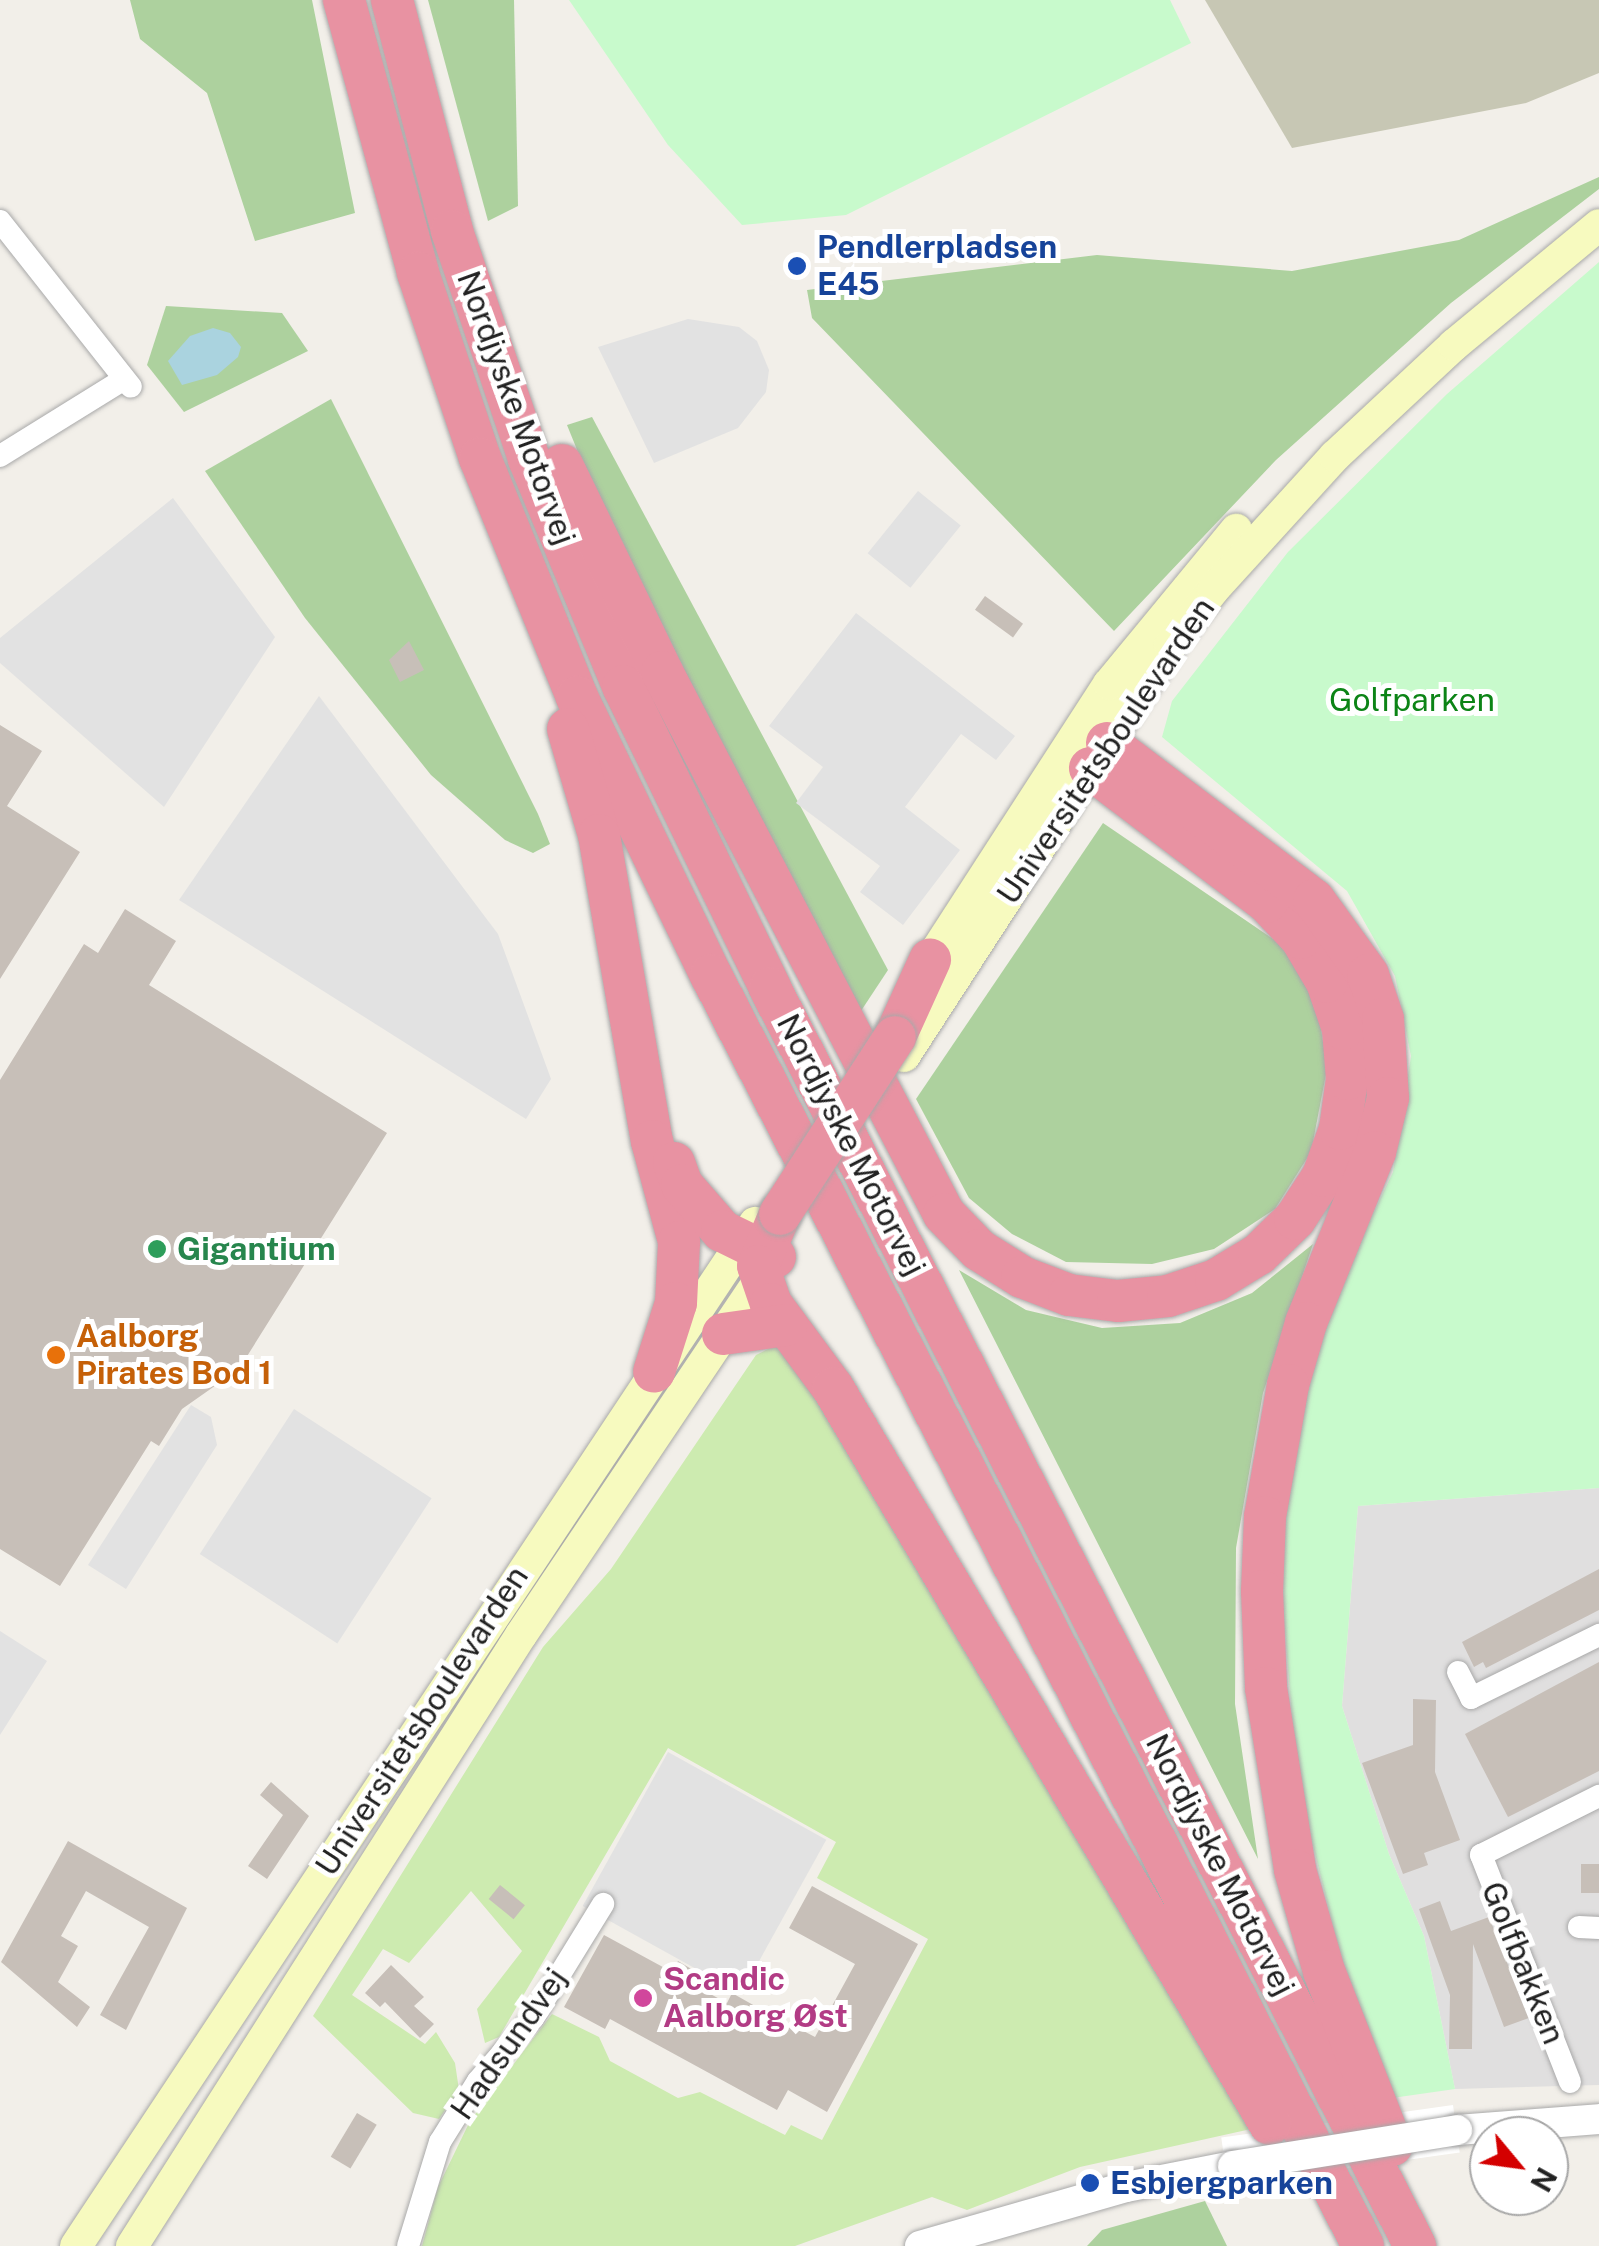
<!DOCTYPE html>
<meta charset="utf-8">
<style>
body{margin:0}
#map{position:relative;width:1599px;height:2246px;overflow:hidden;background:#f2efe9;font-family:"Public Sans",sans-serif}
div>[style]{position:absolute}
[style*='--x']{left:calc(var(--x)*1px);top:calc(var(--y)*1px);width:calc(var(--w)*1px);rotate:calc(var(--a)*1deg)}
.residential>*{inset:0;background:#e0dfdf}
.construction>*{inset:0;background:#c7c7b4}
.grass>*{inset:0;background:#cdebb0}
.forest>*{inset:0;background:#add19e}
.park>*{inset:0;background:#c8facc}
.parking>*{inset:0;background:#e2e2e2;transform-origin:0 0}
.water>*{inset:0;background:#aad3df}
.pier>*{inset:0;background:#fff;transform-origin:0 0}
.building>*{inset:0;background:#c7bfb8;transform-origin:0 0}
.roads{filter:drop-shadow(0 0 2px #a9a9a9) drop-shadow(0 0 2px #a9a9a9)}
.minor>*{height:22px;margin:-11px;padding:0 11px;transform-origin:11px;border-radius:11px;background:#fff}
.tertiary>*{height:30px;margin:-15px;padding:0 15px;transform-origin:15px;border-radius:15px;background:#fff}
.secondary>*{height:32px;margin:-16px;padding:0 16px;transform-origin:16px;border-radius:16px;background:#f7fabf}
.motorway>*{height:42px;margin:-21px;padding:0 21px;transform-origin:21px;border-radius:21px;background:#e892a2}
.bridges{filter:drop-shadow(0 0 2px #a9a9a9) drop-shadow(0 0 2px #a9a9a9)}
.tertiary-bridge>*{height:30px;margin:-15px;padding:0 15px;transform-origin:15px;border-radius:15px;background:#fff}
.motorway-bridge>*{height:42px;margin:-21px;padding:0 21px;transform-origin:21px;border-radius:21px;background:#e892a2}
.dots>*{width:28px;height:28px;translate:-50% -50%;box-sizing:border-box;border:5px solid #fff;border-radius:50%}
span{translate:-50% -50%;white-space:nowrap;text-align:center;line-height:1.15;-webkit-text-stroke:10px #fff;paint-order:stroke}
.transit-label{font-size:32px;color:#164399;font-weight:700}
.left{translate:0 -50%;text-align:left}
.street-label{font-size:32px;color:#222}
.park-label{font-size:32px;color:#0c8416}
.leisure-label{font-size:32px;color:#27864d;font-weight:700}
.food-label{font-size:32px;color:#c56008;font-weight:700}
.hotel-label{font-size:32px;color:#b23c85;font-weight:700}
.north{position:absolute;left:1469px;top:2116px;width:100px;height:100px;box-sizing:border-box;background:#fff;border:2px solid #a7a7a7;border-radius:50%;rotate:119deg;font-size:28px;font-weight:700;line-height:40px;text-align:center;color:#222}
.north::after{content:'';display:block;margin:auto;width:35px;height:45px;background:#d40000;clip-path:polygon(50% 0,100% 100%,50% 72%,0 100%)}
</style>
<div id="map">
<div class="residential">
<i style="clip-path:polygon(1599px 1488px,1599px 2085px,1455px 2089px,1424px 1936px,1389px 1854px,1342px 1706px,1358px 1506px)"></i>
</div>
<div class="construction">
<i style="clip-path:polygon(1205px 0,1599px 0,1599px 73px,1526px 103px,1292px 148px)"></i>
</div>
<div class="grass">
<i style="clip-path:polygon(774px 1346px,791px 1358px,1260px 2127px,1080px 2167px,967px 2210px,932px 2197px,795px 2246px,422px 2246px,438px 2187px,470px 2121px,552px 2014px,599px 2037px,610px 2061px,678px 2098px,700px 2092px,785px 2135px,791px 2125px,822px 2140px,928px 1939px,817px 1878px,836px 1842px,668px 1748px,499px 2037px,485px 2043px,477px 2009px,522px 1951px,471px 1891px,409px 1963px,383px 1949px,352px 1995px,425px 2044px,436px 2032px,455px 2063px,459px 2090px,439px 2119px,413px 2113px,313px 2016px,543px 1647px,611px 1569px,756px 1355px)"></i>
</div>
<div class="forest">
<i style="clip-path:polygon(130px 0,312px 0,355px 213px,255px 241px,207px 93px,140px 39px)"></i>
<i style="clip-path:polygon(428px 0,514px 0,518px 206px,488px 221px)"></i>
<i style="clip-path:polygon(1599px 177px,1599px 189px,1451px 303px,1276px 460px,1114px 631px,812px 318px,807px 290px,1097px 255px,1292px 271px,1459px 240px)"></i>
<i style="clip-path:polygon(166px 306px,282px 313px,308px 351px,184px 412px,147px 365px)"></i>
<i style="clip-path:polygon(331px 399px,538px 814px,550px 844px,533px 853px,505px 840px,431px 775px,305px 618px,205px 471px)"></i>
<i style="clip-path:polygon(592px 417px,888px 970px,855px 1020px,597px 499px,567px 425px)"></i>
<i style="clip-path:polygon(1103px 823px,1282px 945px,1317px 1002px,1327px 1069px,1311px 1152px,1275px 1209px,1214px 1249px,1152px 1264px,1066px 1262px,1012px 1234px,969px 1198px,916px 1099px)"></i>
<i style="clip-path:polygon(1313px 1244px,1263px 1393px,1236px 1548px,1235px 1704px,1258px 1859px,959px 1270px,1026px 1310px,1102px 1328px,1180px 1323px,1252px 1293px)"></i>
<i style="clip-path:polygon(1205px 2201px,1227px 2246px,1087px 2246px,1102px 2230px)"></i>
</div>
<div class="park">
<i style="clip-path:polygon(569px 0,1170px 0,1191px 43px,846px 215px,742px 225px,668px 145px)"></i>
<i style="clip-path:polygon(1599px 262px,1599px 1488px,1358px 1506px,1342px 1706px,1389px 1854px,1424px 1936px,1455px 2089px,1392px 2098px,1338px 1946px,1297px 1781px,1283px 1605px,1286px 1480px,1326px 1312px,1393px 1172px,1411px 1056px,1395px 976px,1347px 891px,1162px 737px,1172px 701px,1288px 552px,1447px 394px)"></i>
</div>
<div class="parking">
<i style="clip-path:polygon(688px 319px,739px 327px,757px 341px,769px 370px,766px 392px,738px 428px,654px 463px,598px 347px)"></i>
<i style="left:918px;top:491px;width:55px;height:80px;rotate:39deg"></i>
<i style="clip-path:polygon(173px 498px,275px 637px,164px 807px,0 663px,0 638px)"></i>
<i style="clip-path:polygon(856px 613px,1015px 736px,996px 760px,961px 734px,905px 807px,960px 850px,903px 925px,860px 892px,880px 866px,796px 803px,823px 767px,769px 726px)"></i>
<i style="clip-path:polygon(319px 696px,498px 934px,551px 1079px,526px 1119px,179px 900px)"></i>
<i style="clip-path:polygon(191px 1405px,211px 1417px,217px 1445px,126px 1589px,88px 1565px)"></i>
<i style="left:294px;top:1409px;width:164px;height:173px;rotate:33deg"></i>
<i style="clip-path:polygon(0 1631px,47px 1661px,0 1735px)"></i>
<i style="left:668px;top:1752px;width:181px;height:176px;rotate:29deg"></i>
</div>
<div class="water">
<i style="clip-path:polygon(213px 328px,230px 333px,241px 347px,238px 357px,217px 375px,182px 385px,168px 361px,190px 336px)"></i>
</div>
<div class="pier">
<i style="left:1453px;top:2105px;width:48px;height:234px;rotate:82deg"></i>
</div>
<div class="building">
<i style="left:985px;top:596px;width:47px;height:17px;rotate:36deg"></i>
<i style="clip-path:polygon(409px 641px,424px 670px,400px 682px,389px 660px)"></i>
<i style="clip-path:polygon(0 725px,42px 751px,7px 806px,80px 852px,0 979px)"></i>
<i style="clip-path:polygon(125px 909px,176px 941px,149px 985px,387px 1133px,239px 1369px,182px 1409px,159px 1446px,151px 1441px,60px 1586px,0 1549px,0 1080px,84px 944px,98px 953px)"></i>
<i style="clip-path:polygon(1599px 1569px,1599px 1610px,1486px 1668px,1483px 1662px,1474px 1667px,1462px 1642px)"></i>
<i style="clip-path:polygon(1599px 1662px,1599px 1771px,1508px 1817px,1465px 1734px)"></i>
<i style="clip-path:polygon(1413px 1699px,1436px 1700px,1435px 1772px,1460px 1840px,1424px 1853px,1428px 1865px,1403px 1874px,1362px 1763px,1413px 1745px)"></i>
<i style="clip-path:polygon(271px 1782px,309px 1816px,267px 1879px,248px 1866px,283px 1815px,260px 1795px)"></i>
<i style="clip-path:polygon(68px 1841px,187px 1908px,126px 2030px,100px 2015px,149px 1927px,86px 1891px,61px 1936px,78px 1946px,58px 1982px,90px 2007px,77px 2027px,1px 1962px)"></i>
<i style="left:1581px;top:1864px;width:18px;height:29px"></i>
<i style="left:500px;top:1885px;width:32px;height:18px;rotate:39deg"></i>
<i style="clip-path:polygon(812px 1886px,918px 1944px,827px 2112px,788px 2090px,777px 2110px,610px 2019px,605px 2029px,564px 2007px,604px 1935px,672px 1972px,678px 1961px,698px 1973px,692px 1984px,727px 2003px,732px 1993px,755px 2006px,749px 2015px,777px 2030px,794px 2026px,815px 2037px,855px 1964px,789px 1928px)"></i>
<i style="clip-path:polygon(1440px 1901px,1451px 1931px,1489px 1917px,1529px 2018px,1504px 2027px,1473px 1944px,1472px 2049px,1449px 2049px,1450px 1995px,1419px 1909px)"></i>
<i style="clip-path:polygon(391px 1965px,424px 1997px,414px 2006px,434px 2024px,420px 2038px,385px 2002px,380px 2007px,365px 1993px)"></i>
<i style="left:357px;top:2113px;width:23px;height:51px;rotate:31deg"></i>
</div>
<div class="roads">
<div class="minor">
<i style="--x:0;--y:221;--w:211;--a:51.7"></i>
<i style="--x:0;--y:456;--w:146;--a:-31.8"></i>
<i style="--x:1458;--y:1672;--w:29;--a:63"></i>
<i style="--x:1471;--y:1698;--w:143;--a:-26.2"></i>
<i style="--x:1579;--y:1927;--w:20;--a:3"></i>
<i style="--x:1570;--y:2082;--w:244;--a:-111.4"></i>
<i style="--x:1481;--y:1855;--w:132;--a:-26.6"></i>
<i style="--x:408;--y:2246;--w:109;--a:-72.9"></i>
<i style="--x:440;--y:2142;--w:72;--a:-58.1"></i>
<i style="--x:478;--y:2081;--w:84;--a:-48.9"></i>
<i style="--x:533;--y:2018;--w:134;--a:-58.4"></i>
</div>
<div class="tertiary">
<i style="--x:1457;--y:2130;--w:142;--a:-4.4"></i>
<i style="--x:920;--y:2246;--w:214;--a:-16"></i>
<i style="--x:1126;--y:2187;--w:109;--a:-11.1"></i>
</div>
<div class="secondary">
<i style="--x:918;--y:979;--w:351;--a:-57.1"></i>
<i style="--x:1109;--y:684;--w:200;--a:-50.5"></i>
<i style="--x:904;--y:1056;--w:489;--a:-57"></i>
<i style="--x:1170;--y:646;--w:71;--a:-52.5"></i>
<i style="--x:1213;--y:590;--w:181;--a:-47.7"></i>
<i style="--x:1335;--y:456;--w:163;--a:-43"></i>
<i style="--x:1454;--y:345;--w:188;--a:-39.6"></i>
<i style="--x:76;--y:2246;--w:1228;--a:-56.43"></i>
<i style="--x:132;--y:2246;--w:724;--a:-57.52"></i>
<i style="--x:521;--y:1635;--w:446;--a:-56.1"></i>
</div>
<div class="motorway">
<i style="--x:344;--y:0;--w:283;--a:74.8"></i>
<i style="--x:418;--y:273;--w:195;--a:71.5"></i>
<i style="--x:480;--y:458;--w:258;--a:67.9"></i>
<i style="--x:577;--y:697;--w:309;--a:64.3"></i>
<i style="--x:711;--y:975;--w:1428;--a:62.84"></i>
<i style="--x:392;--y:0;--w:239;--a:75.4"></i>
<i style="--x:452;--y:231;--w:241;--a:71.3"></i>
<i style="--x:529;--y:459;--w:246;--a:67.5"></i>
<i style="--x:623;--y:686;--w:336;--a:64"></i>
<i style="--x:770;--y:988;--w:1414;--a:62.85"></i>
<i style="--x:562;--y:465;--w:230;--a:64.2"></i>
<i style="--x:662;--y:672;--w:611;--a:62.51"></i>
<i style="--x:944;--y:1214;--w:50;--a:45.8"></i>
<i style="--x:979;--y:1250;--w:51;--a:32.1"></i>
<i style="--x:1022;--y:1277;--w:50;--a:21"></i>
<i style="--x:1069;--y:1295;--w:49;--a:7"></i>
<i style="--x:1118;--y:1301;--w:50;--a:-5.7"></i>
<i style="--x:1168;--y:1296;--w:51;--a:-18.4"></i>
<i style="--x:1216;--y:1280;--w:50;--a:-31.2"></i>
<i style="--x:1259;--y:1254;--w:50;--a:-44.2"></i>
<i style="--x:1295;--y:1219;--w:51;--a:-56.9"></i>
<i style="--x:1323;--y:1176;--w:50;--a:-70.1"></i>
<i style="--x:1340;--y:1129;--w:50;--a:-82"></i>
<i style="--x:1347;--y:1079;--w:50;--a:-94.6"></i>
<i style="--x:1343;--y:1029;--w:50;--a:-108.8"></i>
<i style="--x:1327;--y:982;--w:51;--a:-120.6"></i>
<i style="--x:1301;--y:938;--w:50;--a:-133.4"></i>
<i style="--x:1267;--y:902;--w:222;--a:-142.9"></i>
<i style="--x:568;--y:729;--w:110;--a:73.7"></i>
<i style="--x:599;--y:835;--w:311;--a:80.2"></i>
<i style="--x:652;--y:1141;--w:105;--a:75"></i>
<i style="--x:679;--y:1242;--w:61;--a:92.8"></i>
<i style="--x:676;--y:1303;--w:72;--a:107.7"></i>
<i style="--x:1107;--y:743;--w:260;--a:37.2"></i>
<i style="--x:1314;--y:900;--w:92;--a:54.2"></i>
<i style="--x:1368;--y:975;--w:46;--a:71.2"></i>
<i style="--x:1383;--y:1019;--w:79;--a:86.4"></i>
<i style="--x:1388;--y:1098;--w:56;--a:103.5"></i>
<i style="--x:1375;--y:1152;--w:184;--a:112"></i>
<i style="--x:1306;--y:1323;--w:65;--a:106.2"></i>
<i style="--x:1288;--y:1385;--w:134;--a:99.9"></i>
<i style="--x:1265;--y:1517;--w:74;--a:92.3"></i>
<i style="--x:1262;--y:1591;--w:97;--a:87.6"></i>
<i style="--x:1266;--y:1688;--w:184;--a:80.9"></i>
<i style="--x:1295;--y:1870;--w:105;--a:74"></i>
<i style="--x:1324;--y:1971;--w:187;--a:68.7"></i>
<i style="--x:895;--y:1037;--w:85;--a:-65.6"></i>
<i style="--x:674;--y:1163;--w:23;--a:70"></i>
<i style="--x:682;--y:1185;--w:61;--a:49"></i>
<i style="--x:722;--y:1231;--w:59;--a:26.1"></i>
<i style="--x:780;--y:1214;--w:56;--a:112.9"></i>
<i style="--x:758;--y:1266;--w:40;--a:71.1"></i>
<i style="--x:771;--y:1304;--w:104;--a:53.6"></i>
<i style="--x:833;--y:1388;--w:856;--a:59.3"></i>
<i style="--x:723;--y:1334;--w:64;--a:-8.1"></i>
</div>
</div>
<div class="bridges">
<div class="tertiary-bridge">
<i style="--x:1233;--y:2166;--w:227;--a:-9.1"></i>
</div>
<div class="motorway-bridge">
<i style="--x:780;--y:1214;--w:211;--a:-57"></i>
</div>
</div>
<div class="dots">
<i style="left:797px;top:266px;background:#1a4fb4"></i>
<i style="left:157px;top:1249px;background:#2e9e5b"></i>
<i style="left:56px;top:1355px;background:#e8710a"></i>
<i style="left:643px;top:1998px;background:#d1479c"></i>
<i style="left:1090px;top:2183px;background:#1a4fb4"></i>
</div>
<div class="transit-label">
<span class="left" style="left:817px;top:266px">Pendlerpladsen<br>E45</span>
<span class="left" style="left:1110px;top:2183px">Esbjergparken</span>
</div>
<div class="street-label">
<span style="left:516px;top:408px;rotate:70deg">Nordjyske Motorvej</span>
<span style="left:1106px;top:751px;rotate:-56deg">Universitetsboulevarden</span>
<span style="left:851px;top:1145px;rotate:63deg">Nordjyske Motorvej</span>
<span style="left:422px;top:1721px;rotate:-57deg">Universitetsboulevarden</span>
<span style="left:1220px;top:1865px;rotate:63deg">Nordjyske Motorvej</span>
<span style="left:1523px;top:1963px;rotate:68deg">Golfbakken</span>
<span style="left:509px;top:2044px;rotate:-55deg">Hadsundvej</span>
</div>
<div class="park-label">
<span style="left:1412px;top:700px">Golfparken</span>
</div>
<div class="leisure-label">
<span class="left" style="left:177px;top:1249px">Gigantium</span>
</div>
<div class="food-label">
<span class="left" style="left:76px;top:1355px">Aalborg<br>Pirates Bod 1</span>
</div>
<div class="hotel-label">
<span class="left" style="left:663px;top:1998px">Scandic<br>Aalborg Øst</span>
</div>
<div class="north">N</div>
</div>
